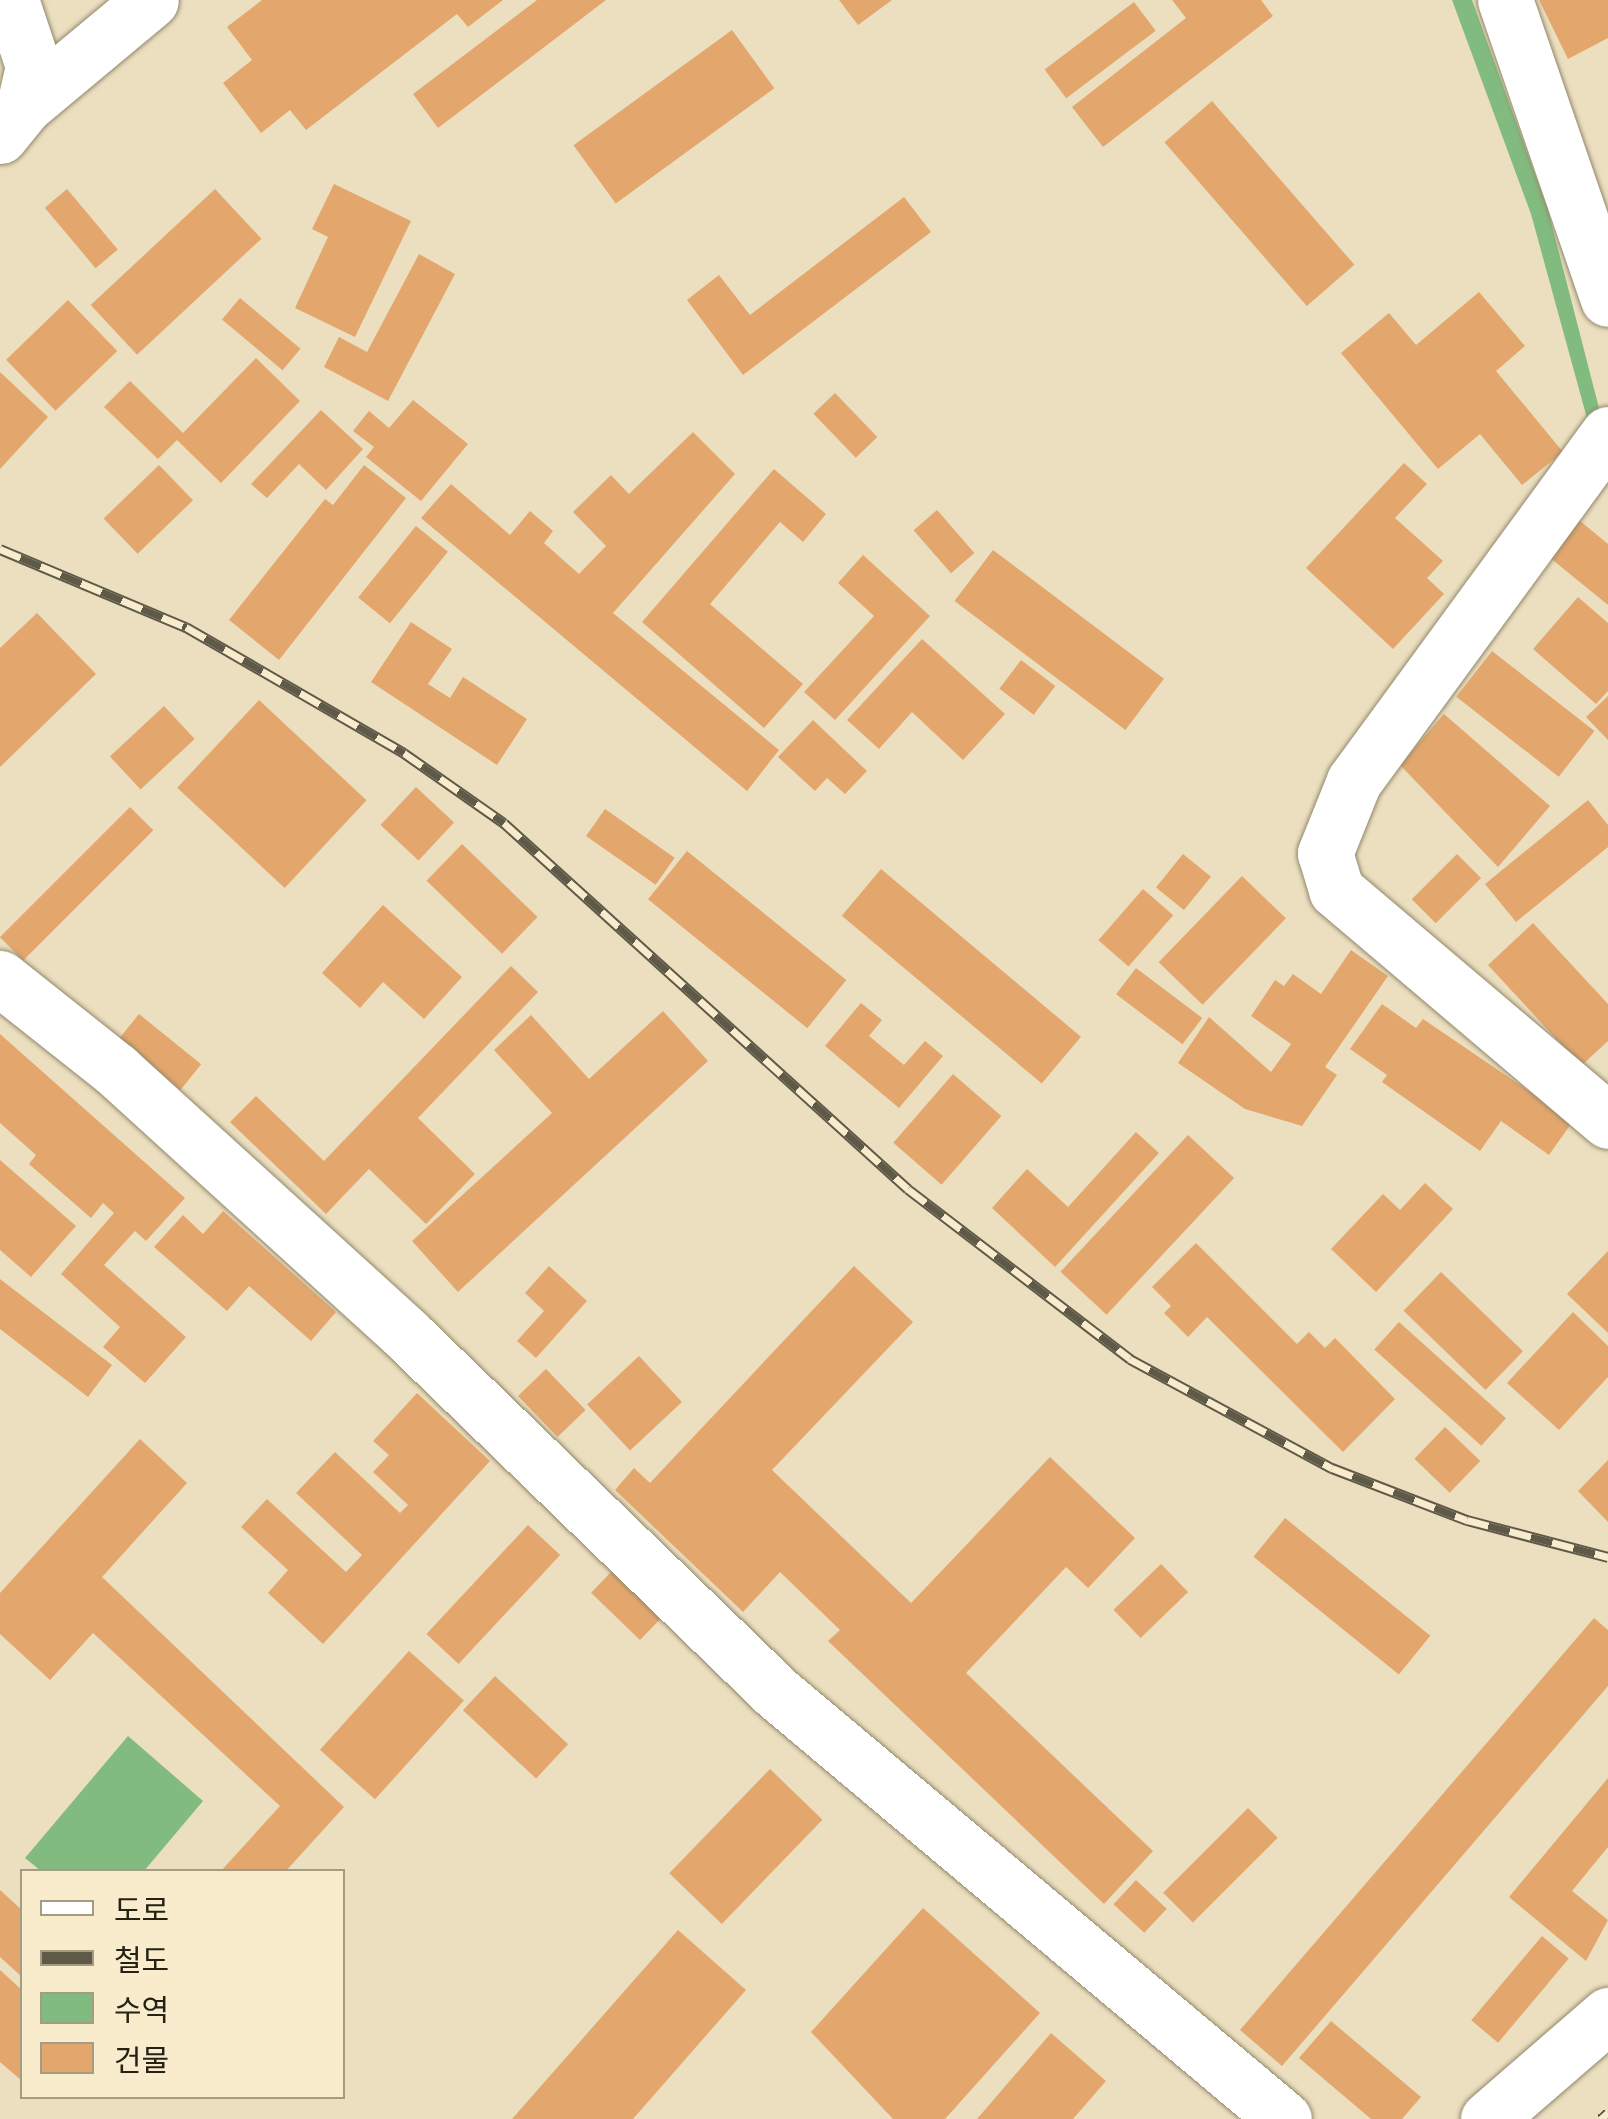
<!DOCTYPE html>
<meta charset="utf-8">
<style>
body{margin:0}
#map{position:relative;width:1608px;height:2119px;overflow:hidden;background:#ebdfc0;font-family:Karla,"Noto Sans KR",sans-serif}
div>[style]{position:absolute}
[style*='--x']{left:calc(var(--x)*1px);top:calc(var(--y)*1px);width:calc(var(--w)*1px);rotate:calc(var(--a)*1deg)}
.water>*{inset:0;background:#82bb7f}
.building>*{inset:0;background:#e3a76e;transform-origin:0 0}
.roads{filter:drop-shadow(0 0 2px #92876a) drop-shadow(0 0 2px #92876a)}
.minor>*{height:55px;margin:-27.5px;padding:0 27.5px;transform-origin:27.5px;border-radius:27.5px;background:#fff}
.rail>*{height:11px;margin-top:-5.5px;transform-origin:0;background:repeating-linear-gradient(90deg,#f8eccd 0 22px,#5f5948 0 44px);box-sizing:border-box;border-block:2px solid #5f5948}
span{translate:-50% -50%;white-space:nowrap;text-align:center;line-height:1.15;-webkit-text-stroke:8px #f8eccd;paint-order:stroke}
.legend{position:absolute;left:20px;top:1869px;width:325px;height:230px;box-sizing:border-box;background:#f8eccd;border:2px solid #a49b83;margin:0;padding:12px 18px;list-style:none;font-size:30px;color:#252115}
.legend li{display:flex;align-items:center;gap:20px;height:50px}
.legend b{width:50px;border:2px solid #a49b83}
</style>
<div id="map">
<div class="water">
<i style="clip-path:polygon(1452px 0,1472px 0,1548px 210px,1600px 412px,1588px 422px,1531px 214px)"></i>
<i style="clip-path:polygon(128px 1736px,203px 1801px,144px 1871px,41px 1871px,25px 1858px)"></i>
</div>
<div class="building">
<i style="clip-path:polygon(262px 0,503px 0,468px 27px,457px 14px,306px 130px,290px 110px,261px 133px,223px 83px,252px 60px,227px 27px)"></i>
<i style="clip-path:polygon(537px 0,606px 0,438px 128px,413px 94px)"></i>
<i style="clip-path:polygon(839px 0,892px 0,858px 25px)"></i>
<i style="clip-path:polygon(1172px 0,1261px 0,1273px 16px,1103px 147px,1072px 107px,1186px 18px)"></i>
<i style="clip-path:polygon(1539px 0,1608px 0,1608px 38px,1568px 59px)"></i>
<i style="left:1134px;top:2px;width:36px;height:112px;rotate:53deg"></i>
<i style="left:732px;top:30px;width:72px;height:196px;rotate:54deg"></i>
<i style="left:1212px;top:101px;width:217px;height:63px;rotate:49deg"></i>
<i style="clip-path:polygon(334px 184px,411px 221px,355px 337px,295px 308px,328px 237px,312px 229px)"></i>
<i style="left:67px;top:189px;width:79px;height:29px;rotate:50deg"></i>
<i style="left:215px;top:189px;width:68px;height:170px;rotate:47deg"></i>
<i style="clip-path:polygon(904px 197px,931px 232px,743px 375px,687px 300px,719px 275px,750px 315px)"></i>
<i style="clip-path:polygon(419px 254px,455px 274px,388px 401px,324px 367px,339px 337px,367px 352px)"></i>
<i style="clip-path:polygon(1479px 292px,1525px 346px,1496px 371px,1563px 452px,1522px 485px,1480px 434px,1438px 469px,1341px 353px,1389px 313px,1416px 345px)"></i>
<i style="left:240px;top:298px;width:79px;height:28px;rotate:40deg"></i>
<i style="left:68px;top:300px;width:71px;height:86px;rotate:46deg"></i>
<i style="clip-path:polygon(256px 358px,300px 401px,221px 483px,177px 440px,158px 459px,104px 407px,130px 381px,183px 433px)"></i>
<i style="clip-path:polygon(0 372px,48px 417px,0 469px)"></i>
<i style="left:835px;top:393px;width:61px;height:30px;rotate:46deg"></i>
<i style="clip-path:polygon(413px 400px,468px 444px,421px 501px,366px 457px,374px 447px,353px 431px,369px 411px,389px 428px)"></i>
<i style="clip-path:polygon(321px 410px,363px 449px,326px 490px,299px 464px,267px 498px,251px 484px)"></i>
<i style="clip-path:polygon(693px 432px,735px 474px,613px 613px,779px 750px,747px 791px,421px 518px,451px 484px,510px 535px,530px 511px,553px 531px,544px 543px,579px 574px,606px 546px,573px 512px,611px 475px,629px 494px)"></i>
<i style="clip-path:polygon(1404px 463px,1427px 484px,1395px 518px,1443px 561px,1427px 578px,1444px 594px,1393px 649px,1306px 568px)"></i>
<i style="left:159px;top:465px;width:49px;height:77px;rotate:46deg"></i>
<i style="clip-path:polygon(364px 465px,406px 498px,279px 660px,229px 620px,325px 499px,333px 505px)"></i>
<i style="clip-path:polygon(774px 469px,826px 514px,803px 542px,780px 522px,710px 604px,803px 684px,764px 728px,642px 622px)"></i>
<i style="left:937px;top:510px;width:57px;height:31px;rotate:49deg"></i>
<i style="clip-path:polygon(1579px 520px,1608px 544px,1608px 605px,1549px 557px)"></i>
<i style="left:416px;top:526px;width:41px;height:92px;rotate:39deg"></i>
<i style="left:993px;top:550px;width:214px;height:64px;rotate:37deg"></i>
<i style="clip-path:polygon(863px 555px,930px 616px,835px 720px,804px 692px,874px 616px,838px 583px)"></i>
<i style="clip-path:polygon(1578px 597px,1608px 623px,1608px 691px,1596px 704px,1533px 649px)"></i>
<i style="clip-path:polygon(37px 613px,96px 674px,0 767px,0 648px)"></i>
<i style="clip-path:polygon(411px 622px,452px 649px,428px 684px,450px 698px,463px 677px,527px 719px,497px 765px,371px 682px)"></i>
<i style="clip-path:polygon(922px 639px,1005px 714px,963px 760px,912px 712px,879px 749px,847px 720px)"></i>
<i style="left:1492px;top:651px;width:130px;height:58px;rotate:38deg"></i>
<i style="left:1021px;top:660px;width:43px;height:36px;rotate:37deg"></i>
<i style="clip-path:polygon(1608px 696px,1608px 740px,1586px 717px)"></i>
<i style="left:259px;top:700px;width:147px;height:120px;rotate:43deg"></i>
<i style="left:164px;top:706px;width:45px;height:74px;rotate:47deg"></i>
<i style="clip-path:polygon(1444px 714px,1550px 806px,1498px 867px,1400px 765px)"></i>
<i style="clip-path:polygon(813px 720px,867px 771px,845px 794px,827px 778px,815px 791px,778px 757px)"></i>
<i style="left:416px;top:787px;width:52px;height:52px;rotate:43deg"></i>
<i style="clip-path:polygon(1588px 800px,1608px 825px,1608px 847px,1516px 922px,1485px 884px)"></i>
<i style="left:130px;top:807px;width:33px;height:184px;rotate:45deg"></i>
<i style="left:605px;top:809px;width:85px;height:33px;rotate:35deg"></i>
<i style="left:462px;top:844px;width:105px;height:51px;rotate:44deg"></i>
<i style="left:687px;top:851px;width:205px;height:62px;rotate:39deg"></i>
<i style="left:1183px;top:854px;width:36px;height:43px;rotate:39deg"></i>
<i style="left:1457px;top:854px;width:34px;height:64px;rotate:45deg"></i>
<i style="left:881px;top:869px;width:261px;height:61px;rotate:40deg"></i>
<i style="left:1242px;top:876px;width:61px;height:120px;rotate:44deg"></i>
<i style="left:1143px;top:889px;width:40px;height:68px;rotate:41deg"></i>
<i style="clip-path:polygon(383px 905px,462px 977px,424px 1019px,383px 982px,360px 1008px,322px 973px)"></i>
<i style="clip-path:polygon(1533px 923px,1608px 1004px,1608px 1041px,1581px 1066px,1488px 965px)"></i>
<i style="clip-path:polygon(1351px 950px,1388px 976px,1325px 1067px,1337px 1075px,1302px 1126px,1245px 1109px,1178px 1063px,1209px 1017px,1271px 1072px,1291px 1044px,1251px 1016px,1275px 980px,1284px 986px,1293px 974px,1321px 994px)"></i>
<i style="clip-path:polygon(511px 966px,538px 992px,418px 1118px,475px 1174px,426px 1224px,369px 1169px,326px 1214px,230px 1122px,256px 1096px,324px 1161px)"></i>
<i style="left:1136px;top:968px;width:83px;height:33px;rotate:37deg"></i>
<i style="clip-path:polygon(861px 1003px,882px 1020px,869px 1036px,904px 1065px,925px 1041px,943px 1056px,899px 1108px,825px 1046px)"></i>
<i style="clip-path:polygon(1382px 1004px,1416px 1028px,1423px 1019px,1573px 1121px,1549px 1155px,1501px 1121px,1480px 1151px,1382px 1082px,1387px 1075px,1350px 1049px)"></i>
<i style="clip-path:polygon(663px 1011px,708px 1061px,458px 1292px,412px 1241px,552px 1113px,494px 1050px,531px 1015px,589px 1079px)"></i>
<i style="left:139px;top:1014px;width:80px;height:33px;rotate:39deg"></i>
<i style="clip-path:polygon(0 1034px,185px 1198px,146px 1241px,135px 1231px,104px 1265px,186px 1337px,145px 1383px,103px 1347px,120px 1327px,61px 1274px,114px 1213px,103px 1203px,91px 1218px,29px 1164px,36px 1155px,0 1123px)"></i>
<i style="left:953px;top:1074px;width:64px;height:91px;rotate:41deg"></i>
<i style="clip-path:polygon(1136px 1132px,1159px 1153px,1055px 1267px,992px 1208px,1027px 1169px,1068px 1207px)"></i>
<i style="left:1188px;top:1135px;width:63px;height:187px;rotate:43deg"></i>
<i style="clip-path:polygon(0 1160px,76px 1226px,31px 1277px,0 1250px)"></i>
<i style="clip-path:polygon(1425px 1183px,1453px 1209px,1376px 1292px,1331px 1249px,1383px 1194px,1400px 1210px)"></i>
<i style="clip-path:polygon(223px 1211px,336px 1312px,311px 1341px,249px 1286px,227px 1311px,154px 1247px,183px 1215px,203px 1234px)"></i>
<i style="clip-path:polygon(1196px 1243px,1297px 1344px,1309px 1332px,1325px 1348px,1335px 1338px,1395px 1399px,1343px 1452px,1207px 1317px,1188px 1337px,1164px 1313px,1171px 1306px,1152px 1287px)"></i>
<i style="clip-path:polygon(1608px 1251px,1608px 1333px,1567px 1294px)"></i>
<i style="clip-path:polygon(549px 1266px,587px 1301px,536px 1358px,517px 1341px,544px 1311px,525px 1293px)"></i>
<i style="clip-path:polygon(854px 1266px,913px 1322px,772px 1470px,911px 1603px,1050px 1457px,1135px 1538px,1088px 1588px,1066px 1567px,966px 1673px,1153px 1851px,1104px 1904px,828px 1641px,840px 1630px,780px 1572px,743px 1612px,615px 1490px,634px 1468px,650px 1483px)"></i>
<i style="left:1441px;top:1272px;width:114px;height:54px;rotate:44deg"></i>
<i style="clip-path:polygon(0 1279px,112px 1365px,88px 1397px,0 1329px)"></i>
<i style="clip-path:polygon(1573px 1312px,1608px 1346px,1608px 1377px,1559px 1430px,1507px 1383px)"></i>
<i style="left:1399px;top:1322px;width:144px;height:37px;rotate:42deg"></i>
<i style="left:639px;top:1356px;width:63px;height:71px;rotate:47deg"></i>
<i style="left:546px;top:1369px;width:57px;height:39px;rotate:46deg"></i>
<i style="clip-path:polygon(417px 1393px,490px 1461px,323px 1644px,268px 1593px,288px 1570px,241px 1527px,267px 1499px,346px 1572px,362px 1555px,296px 1493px,335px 1452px,400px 1513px,408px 1505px,373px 1472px,389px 1455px,373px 1441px)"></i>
<i style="left:1445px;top:1427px;width:49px;height:44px;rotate:44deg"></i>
<i style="clip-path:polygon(140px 1439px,187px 1483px,102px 1577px,344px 1807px,285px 1872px,220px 1872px,280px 1806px,93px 1633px,50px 1680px,0 1634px,0 1593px)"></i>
<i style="clip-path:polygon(1608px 1460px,1608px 1522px,1578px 1491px)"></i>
<i style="left:1285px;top:1518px;width:187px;height:50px;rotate:39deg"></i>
<i style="left:528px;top:1525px;width:44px;height:149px;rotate:43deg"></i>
<i style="left:1161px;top:1564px;width:39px;height:66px;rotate:46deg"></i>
<i style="left:614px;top:1569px;width:68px;height:33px;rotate:44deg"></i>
<i style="clip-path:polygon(1594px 1618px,1608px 1630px,1608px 1686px,1282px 2066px,1240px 2030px)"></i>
<i style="left:409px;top:1651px;width:74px;height:133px;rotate:42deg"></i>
<i style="left:495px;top:1676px;width:100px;height:47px;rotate:43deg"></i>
<i style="left:770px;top:1769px;width:73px;height:145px;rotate:44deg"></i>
<i style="clip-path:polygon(1608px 1778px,1608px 1847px,1572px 1891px,1608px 1920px,1586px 1961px,1509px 1897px)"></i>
<i style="left:1248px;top:1808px;width:42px;height:120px;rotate:45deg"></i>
<i style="left:1136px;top:1880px;width:42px;height:33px;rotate:43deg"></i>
<i style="clip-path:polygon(0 1890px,22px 1910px,22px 1977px,0 1957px)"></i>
<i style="clip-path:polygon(923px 1908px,1040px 2013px,945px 2119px,893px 2119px,811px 2032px)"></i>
<i style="clip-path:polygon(678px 1930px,746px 1990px,633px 2119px,512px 2119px)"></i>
<i style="left:1542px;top:1936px;width:35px;height:110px;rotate:40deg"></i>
<i style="clip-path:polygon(0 1970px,22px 1990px,22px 2081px,0 2062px)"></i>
<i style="clip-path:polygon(1331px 2021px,1421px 2097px,1402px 2119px,1371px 2119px,1299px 2058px)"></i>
<i style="clip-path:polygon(1051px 2033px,1106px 2081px,1073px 2119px,977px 2119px)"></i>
</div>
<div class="roads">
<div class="minor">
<i style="--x:1505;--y:0;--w:316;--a:71"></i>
<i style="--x:24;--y:106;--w:165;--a:-39.8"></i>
<i style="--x:0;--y:136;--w:38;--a:-51"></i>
<i style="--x:24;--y:106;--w:41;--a:-77.3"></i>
<i style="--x:33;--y:66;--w:70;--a:-108.4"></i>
<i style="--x:1608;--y:434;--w:430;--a:126.2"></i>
<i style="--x:1354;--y:781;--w:78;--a:111.9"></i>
<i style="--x:1325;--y:853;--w:39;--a:73"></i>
<i style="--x:1336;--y:890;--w:357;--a:40.3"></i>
<i style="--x:0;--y:978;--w:148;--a:38.4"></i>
<i style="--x:116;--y:1070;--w:394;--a:42.3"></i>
<i style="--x:407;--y:1335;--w:515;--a:44.06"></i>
<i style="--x:777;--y:1693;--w:662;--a:40.04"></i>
<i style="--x:1488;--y:2119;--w:159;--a:-40.9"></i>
</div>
</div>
<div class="rail">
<i style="--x:0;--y:549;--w:202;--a:22.8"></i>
<i style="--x:186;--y:627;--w:252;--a:30"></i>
<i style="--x:404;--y:753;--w:122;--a:35"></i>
<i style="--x:504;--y:823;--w:545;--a:42.17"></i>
<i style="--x:908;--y:1189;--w:280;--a:37.4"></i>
<i style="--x:1130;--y:1359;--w:230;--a:28.4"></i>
<i style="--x:1332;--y:1468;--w:145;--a:21.1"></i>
<i style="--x:1467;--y:1520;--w:146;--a:14.7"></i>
<i style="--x:1601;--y:2119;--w:9;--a:-41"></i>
</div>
<ul class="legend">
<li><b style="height:12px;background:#fff"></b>도로</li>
<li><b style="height:12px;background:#5f5948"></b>철도</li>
<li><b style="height:28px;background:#82bb7f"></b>수역</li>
<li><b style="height:28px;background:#e3a76e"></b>건물</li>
</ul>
</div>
